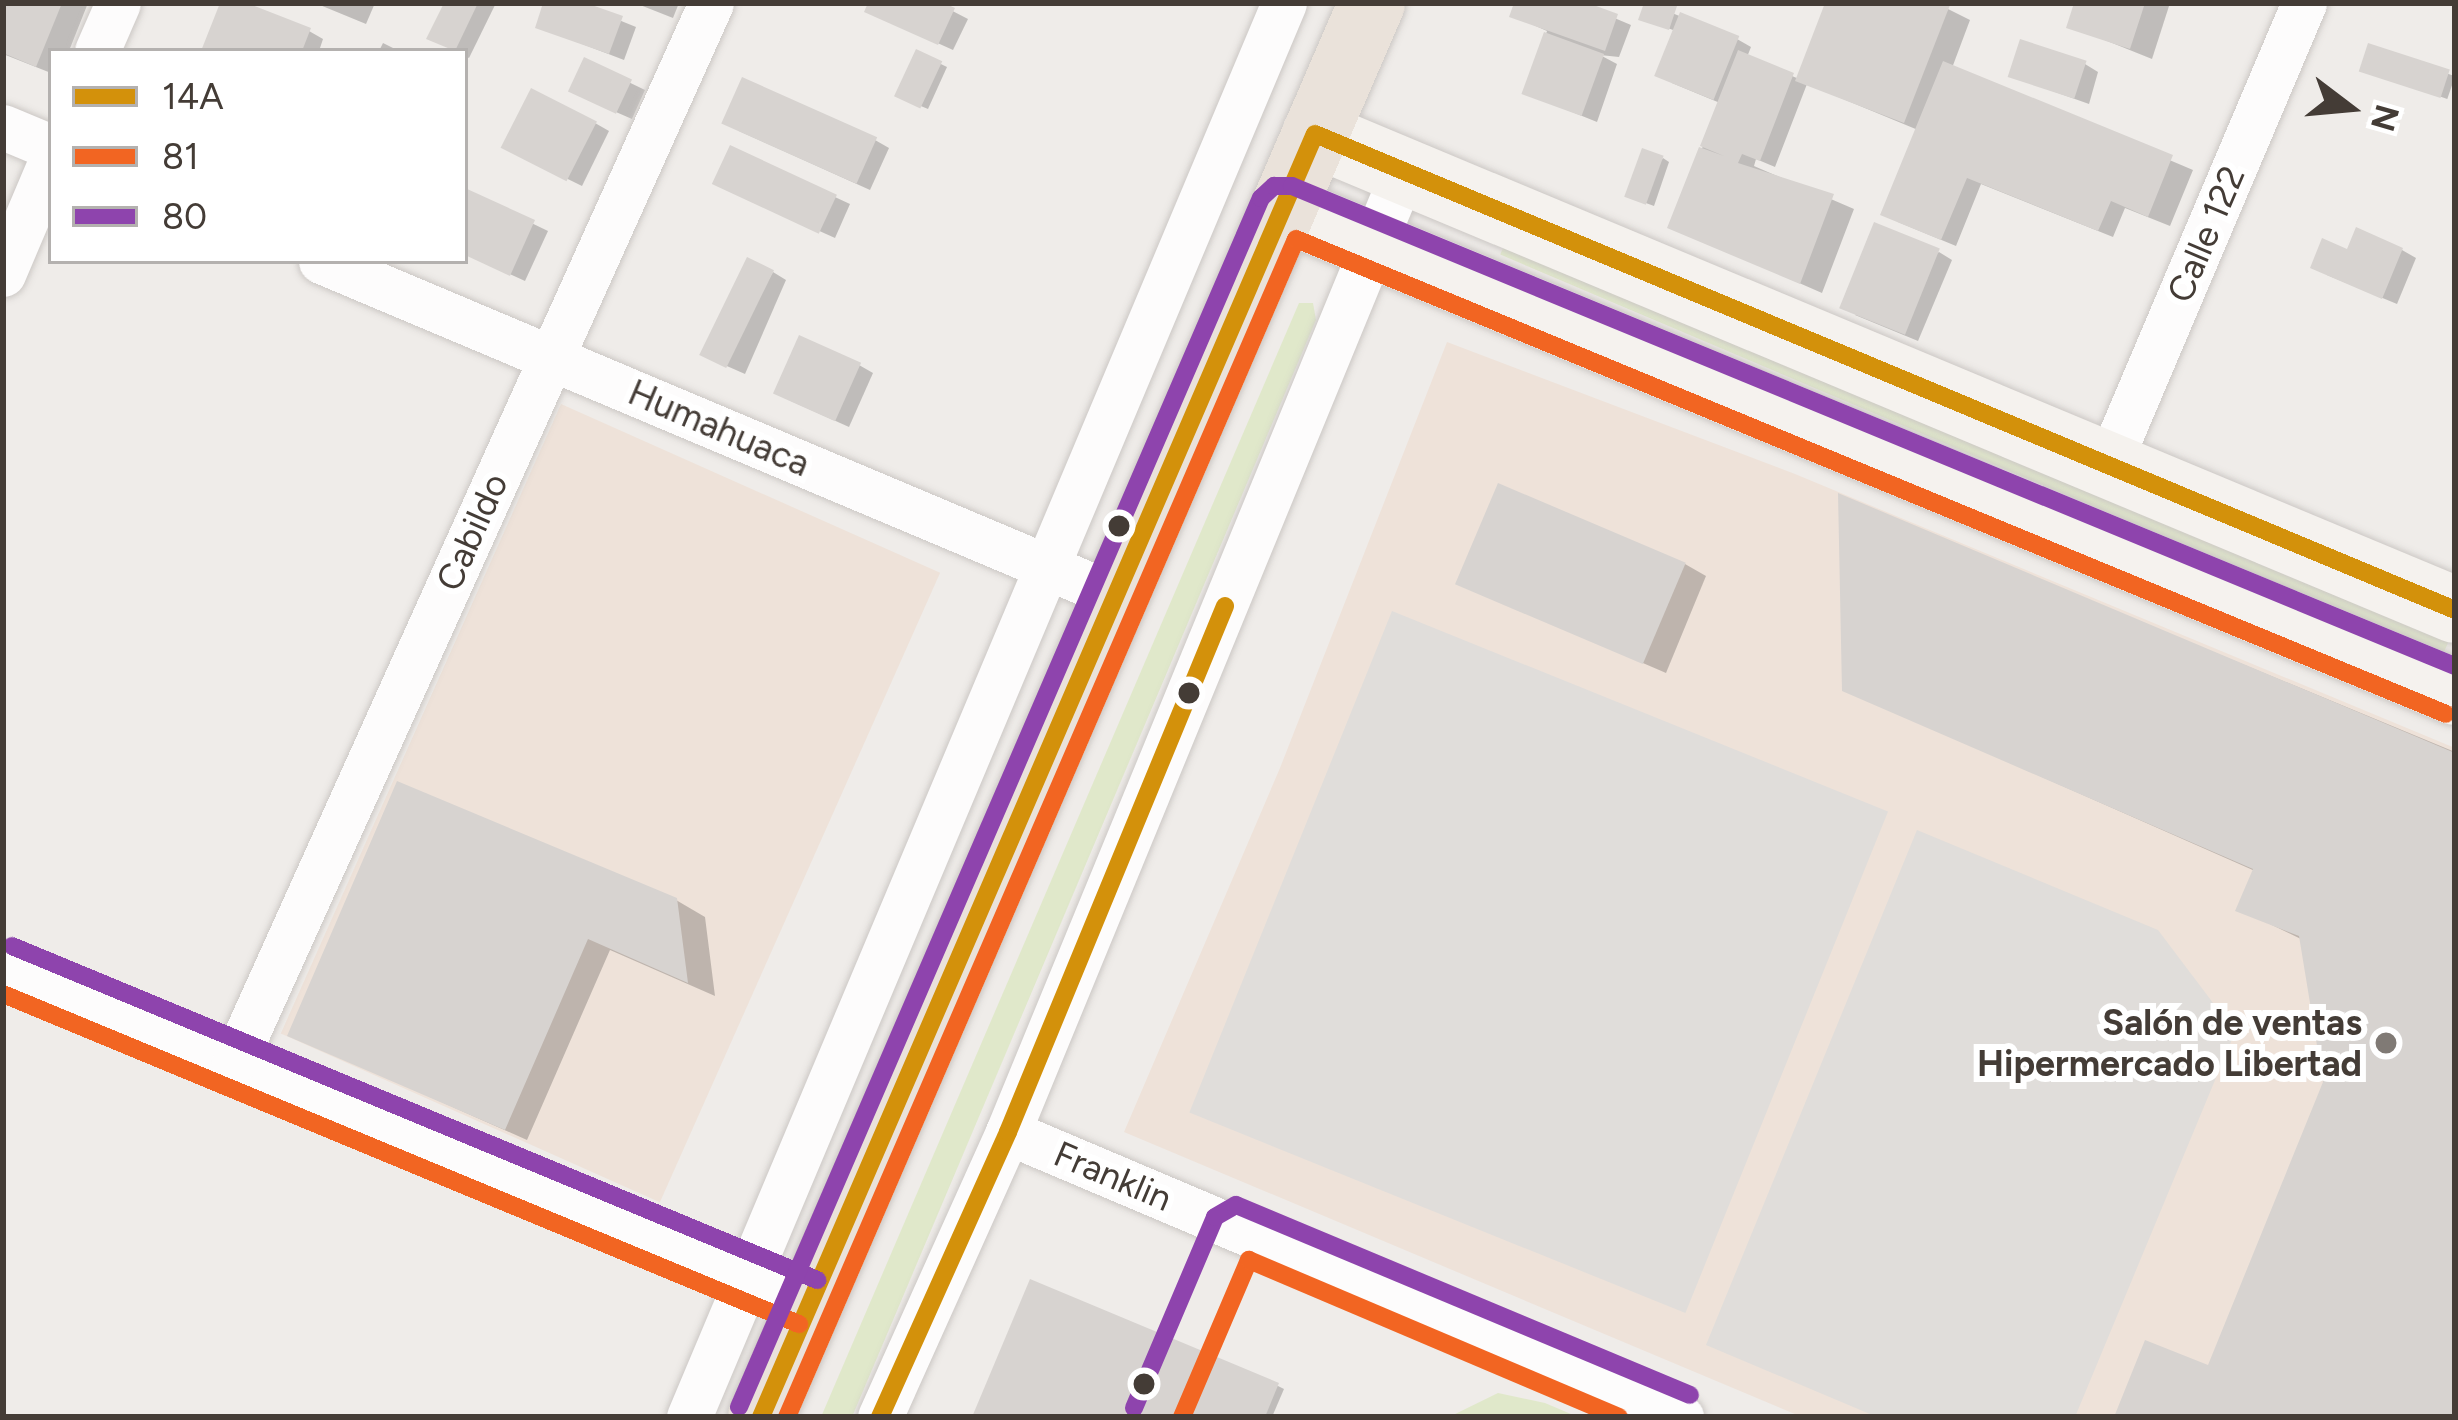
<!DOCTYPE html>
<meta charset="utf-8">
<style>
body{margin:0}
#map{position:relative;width:2458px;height:1420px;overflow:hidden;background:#efece9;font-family:Figtree,sans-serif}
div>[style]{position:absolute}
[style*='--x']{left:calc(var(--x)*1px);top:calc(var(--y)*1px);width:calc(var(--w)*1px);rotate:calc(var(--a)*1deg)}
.commercial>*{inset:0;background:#eee2d9;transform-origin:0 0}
.green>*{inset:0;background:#e0e8ca;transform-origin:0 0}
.parking>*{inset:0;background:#e0ddda;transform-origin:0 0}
.shadow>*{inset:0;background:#0003;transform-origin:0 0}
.building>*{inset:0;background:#d7d3d0;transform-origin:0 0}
.roads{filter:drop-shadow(0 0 3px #ccc8c5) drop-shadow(0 0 3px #ccc8c5)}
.street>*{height:45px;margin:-22.5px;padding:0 22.5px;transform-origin:22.5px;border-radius:22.5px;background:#fdfcfc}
.secondary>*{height:66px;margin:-33px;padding:0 33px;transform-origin:33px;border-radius:33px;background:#f5f2ee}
.highway>*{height:66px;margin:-33px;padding:0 33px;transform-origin:33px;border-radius:33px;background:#eae2da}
.bus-1>*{height:18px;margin:-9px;padding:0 9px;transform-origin:9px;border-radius:9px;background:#d3910b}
.bus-2>*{height:18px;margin:-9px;padding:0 9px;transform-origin:9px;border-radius:9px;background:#f26522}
.bus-3>*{height:18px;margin:-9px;padding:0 9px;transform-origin:9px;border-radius:9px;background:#8e44ad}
.dots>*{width:33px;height:33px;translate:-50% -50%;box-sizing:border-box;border:6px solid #fff;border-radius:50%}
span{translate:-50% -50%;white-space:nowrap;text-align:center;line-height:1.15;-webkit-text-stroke:12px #fff;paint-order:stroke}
.street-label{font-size:36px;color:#443c36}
.poi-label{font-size:36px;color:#443c36;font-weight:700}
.right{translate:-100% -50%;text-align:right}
.frame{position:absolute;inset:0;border:6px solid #443c36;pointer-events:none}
.legend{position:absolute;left:48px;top:48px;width:420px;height:216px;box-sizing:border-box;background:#fff;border:3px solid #b4b1af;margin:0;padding:15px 21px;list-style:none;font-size:36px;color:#443c36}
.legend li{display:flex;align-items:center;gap:24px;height:60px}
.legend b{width:60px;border:3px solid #b4b1af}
.north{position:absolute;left:2290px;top:48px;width:120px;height:120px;-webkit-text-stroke:9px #fff;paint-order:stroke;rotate:106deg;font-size:33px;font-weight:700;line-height:48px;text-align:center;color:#443c36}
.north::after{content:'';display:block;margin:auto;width:42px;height:54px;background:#443c36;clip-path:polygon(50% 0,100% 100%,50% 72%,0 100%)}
</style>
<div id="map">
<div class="commercial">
<i style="clip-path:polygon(1447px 342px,1795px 474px,2455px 748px,2455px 1417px,1802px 1417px,1124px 1132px,1280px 768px)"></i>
<i style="left:561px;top:404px;width:415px;height:689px;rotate:24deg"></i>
</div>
<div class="green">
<i style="left:1512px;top:227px;width:1024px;height:30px;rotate:23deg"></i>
<i style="clip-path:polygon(1299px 303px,1313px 303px,1316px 320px,852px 1417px,821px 1417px)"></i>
<i style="clip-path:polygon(1498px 1393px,1545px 1403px,1578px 1417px,1449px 1417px)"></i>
</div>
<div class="parking">
<i style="left:1392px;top:611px;width:535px;height:541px;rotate:22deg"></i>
<i style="clip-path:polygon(1917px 830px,2158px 930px,2235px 1032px,2075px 1417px,1877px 1417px,1706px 1345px)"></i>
</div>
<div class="shadow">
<i style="clip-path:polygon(3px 3px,88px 3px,69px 51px,51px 51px,51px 73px,3px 54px)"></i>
<i style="clip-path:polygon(223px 3px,309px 31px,323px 39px,319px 51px,205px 51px)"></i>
<i style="clip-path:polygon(315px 3px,375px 3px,366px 24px)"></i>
<i style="clip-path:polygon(447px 3px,496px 3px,469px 58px,430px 37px)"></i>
<i style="clip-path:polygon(547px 3px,577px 3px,636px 27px,624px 60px,538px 27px)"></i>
<i style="clip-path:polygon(635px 3px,679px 3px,673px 18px)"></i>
<i style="clip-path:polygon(872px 3px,937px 3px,968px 19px,953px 50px,882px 18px)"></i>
<i style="clip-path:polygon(1517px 3px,1579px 3px,1631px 25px,1619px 57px,1600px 55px,1617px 64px,1597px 122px,1525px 93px,1547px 31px,1513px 16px)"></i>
<i style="clip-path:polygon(1647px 3px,1737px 39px,1751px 47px,1747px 57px,1799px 79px,1828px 3px,1936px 3px,1970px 20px,1952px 68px,2193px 170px,2170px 226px,2125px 208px,2113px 237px,1981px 184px,1956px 246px,1898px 222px,1918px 130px,1807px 84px,1775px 167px,1756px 159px,1754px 166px,1854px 209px,1822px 293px,1671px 227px,1720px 103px,1672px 83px,1676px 31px,1642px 19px)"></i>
<i style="clip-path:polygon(2077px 3px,2170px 3px,2152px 59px,2070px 26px)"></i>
<i style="clip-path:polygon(383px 43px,399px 51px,379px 51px)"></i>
<i style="left:2370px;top:47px;width:90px;height:24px;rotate:19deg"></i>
<i style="clip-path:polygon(918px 53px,947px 67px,928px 109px,904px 99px)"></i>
<i style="clip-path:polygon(585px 61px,645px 90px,632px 119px,586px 99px)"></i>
<i style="clip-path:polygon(2085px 64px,2098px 72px,2089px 104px,2010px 76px)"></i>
<i style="clip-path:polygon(595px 123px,609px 131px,582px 186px,519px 155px)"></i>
<i style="clip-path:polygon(739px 131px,875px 140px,889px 148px,870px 190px)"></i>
<i style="clip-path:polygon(731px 149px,850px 204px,835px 238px,730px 191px)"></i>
<i style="clip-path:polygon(1663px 158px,1669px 162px,1654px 206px,1635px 199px)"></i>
<i style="clip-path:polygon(465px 191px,548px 231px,525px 281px,465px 254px)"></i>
<i style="clip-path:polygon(2402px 250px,2416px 258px,2397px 304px,2327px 275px,2349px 253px)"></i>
<i style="clip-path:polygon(1939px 252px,1952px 260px,1918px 341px,1855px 315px)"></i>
<i style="clip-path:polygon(773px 272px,786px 280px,745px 374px,720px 363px)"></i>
<i style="clip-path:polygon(859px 365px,873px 373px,849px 427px,791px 401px)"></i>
<i style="clip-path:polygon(1841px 498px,2455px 752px,2455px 1417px,2116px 1417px,2210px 1369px,2326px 1083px,2303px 940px,2239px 909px,2255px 871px,1845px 690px)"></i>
<i style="clip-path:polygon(1685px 564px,1706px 576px,1666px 673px,1460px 584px)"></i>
<i style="clip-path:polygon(676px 900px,705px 917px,715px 996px,610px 950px,527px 1140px,291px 1035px)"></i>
<i style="clip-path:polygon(1278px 1386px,1284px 1389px,1272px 1417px,976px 1417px)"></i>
</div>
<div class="building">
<i style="clip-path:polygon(3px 3px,62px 3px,36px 67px,3px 53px)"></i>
<i style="clip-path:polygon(220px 3px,247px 3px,311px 28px,302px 51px,201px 51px)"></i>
<i style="clip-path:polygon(444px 3px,478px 3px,455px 51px,426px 39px)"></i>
<i style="clip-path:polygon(543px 3px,586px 3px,623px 16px,609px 54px,535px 28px)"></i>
<i style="clip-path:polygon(868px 3px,944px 3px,955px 8px,938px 45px,864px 12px)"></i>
<i style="clip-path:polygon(1514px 3px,1588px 3px,1618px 14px,1605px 51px,1509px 17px)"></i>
<i style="clip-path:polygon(1644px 3px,1677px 6px,1669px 30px,1638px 20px)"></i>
<i style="clip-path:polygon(1825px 3px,1950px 5px,1904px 123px,1795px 81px)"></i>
<i style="clip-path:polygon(2074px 3px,2145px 3px,2130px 49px,2066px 28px)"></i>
<i style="left:1680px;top:12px;width:64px;height:69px;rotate:22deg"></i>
<i style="left:1544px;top:32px;width:64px;height:66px;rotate:20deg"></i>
<i style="left:2020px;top:39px;width:70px;height:40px;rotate:18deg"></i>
<i style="left:2368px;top:43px;width:86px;height:30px;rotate:18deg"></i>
<i style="left:916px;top:49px;width:29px;height:52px;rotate:25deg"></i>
<i style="clip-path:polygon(1738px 50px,1794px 73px,1760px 161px,1742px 154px,1738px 163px,1834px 194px,1800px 284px,1667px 228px,1699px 147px,1724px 156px,1700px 146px)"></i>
<i style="left:584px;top:57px;width:53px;height:38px;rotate:25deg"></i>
<i style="clip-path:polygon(1943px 61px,2173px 155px,2148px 217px,2111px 201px,2098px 231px,1967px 178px,1941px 240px,1880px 215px)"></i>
<i style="left:742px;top:77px;width:148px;height:51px;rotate:24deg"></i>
<i style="left:531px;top:88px;width:74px;height:67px;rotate:27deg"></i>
<i style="left:730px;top:145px;width:118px;height:43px;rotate:25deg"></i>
<i style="left:1642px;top:148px;width:23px;height:52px;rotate:20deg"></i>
<i style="clip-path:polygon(465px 188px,535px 220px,510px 276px,465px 255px)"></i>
<i style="left:1874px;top:222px;width:71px;height:93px;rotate:22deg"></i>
<i style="clip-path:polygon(2356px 227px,2403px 248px,2382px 299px,2310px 268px,2322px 238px,2347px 249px)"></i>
<i style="left:747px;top:257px;width:30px;height:109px;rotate:26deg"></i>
<i style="left:799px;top:335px;width:68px;height:64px;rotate:24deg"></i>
<i style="left:1498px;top:483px;width:204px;height:110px;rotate:23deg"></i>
<i style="clip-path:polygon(1838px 493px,2455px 753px,2455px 1417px,2114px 1417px,2145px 1340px,2208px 1365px,2323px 1082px,2299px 936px,2235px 911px,2253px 869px,1842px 691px)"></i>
<i style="clip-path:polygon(397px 781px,677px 898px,688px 983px,588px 939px,505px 1130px,287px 1036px)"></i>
<i style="clip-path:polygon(1030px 1279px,1279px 1383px,1265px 1417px,972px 1417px)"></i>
</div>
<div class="roads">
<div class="street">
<i style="--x:97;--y:51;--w:52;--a:-66.4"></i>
<i style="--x:3;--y:127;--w:52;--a:22.6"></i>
<i style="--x:321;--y:261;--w:863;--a:22.85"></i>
<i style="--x:3;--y:274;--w:123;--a:-67"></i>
<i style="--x:2108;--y:465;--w:502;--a:-67.01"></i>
<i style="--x:3;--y:968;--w:872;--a:22.53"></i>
<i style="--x:234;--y:1062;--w:1161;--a:-65.75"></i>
<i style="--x:1008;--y:1132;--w:731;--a:22.95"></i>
<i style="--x:689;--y:1417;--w:1534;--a:-67.18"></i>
<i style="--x:880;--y:1417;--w:312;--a:-65.8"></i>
<i style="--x:1008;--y:1132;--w:1040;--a:-67.63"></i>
</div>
<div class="secondary">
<i style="--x:1315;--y:134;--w:1235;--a:22.66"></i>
<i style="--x:1283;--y:208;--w:1268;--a:22.44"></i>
</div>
<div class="highway">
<i style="--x:761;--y:1417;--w:1540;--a:-66.63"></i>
</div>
</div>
<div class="bus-1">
<i style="--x:761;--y:1417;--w:1397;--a:-66.65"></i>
<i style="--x:1315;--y:134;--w:1235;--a:22.66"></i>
<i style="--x:880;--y:1417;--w:312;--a:-65.8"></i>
<i style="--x:1008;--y:1132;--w:569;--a:-67.58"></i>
</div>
<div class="bus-2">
<i style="--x:3;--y:994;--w:862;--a:22.52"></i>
<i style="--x:787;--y:1417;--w:1283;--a:-66.63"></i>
<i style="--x:1296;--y:239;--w:1244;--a:22.44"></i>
<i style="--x:1182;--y:1417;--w:171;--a:-66.9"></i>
<i style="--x:1249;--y:1260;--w:402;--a:23"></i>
</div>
<div class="bus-3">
<i style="--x:12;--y:946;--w:872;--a:22.53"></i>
<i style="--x:739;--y:1407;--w:1317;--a:-66.65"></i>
<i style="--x:1261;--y:198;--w:18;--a:-43"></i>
<i style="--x:1274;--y:186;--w:18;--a:0"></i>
<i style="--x:1292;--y:186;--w:1258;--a:22.43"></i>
<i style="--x:1134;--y:1408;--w:207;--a:-67"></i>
<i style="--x:1215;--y:1217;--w:24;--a:-30"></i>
<i style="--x:1236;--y:1205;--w:492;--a:22.7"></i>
</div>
<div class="dots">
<i style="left:1119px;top:526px;background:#443c36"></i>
<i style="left:1189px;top:693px;background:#443c36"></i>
<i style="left:2386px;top:1043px;background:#807a75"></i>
<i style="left:1144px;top:1384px;background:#443c36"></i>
</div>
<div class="street-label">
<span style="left:2206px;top:234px;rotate:-67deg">Calle 122</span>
<span style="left:719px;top:428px;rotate:23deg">Humahuaca</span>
<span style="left:472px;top:532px;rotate:-66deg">Cabildo</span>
<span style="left:1113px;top:1176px;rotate:23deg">Franklin</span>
</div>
<div class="poi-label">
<span class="right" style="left:2362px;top:1043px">Salón de ventas<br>Hipermercado Libertad</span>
</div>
<div class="frame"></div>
<ul class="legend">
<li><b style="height:15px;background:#d3910b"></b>14A</li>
<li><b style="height:15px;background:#f26522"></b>81</li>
<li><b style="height:15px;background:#8e44ad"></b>80</li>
</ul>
<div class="north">N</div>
</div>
